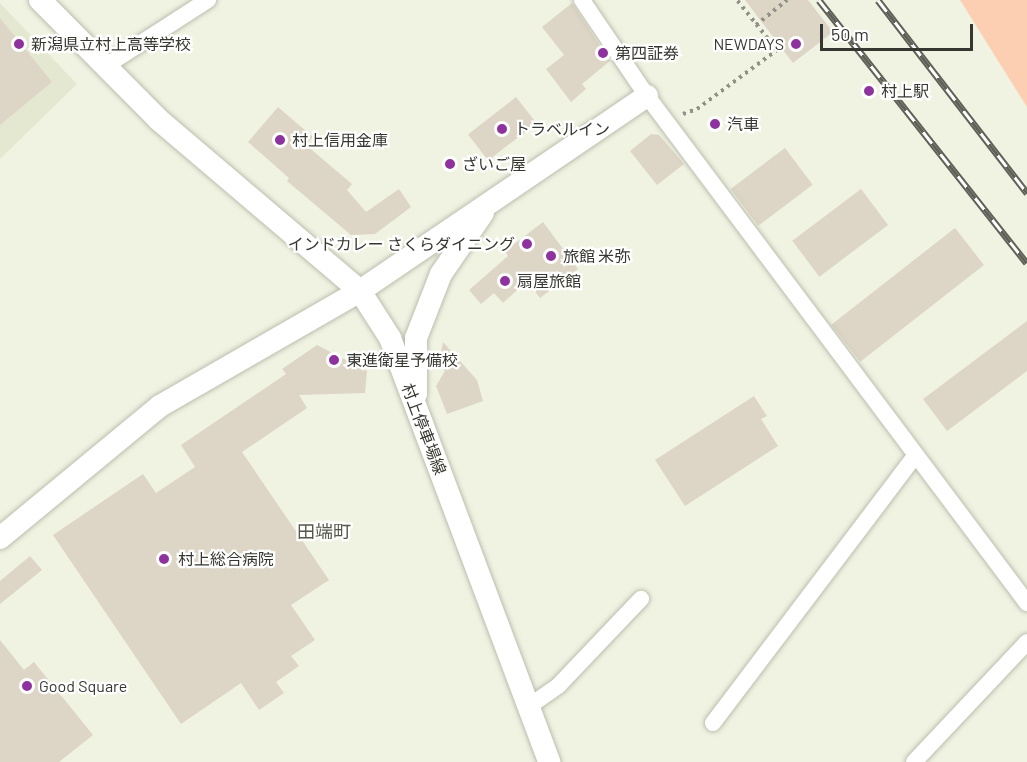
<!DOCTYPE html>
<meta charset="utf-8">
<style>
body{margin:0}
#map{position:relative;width:1027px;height:762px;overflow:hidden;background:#f0f3e2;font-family:Barlow,"Noto Sans JP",sans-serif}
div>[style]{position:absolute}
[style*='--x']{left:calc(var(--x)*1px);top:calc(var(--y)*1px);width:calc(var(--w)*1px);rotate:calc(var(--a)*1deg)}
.built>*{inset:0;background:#e5e8d0}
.green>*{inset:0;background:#fccfb3}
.building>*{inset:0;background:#ddd5c6;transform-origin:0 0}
.path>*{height:4px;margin-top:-2px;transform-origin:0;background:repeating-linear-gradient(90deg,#919287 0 3px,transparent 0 7.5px)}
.roads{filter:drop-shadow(0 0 2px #bcbeae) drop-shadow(0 0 2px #bcbeae)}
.street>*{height:16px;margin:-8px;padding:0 8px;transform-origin:8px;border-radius:8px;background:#fff}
.secondary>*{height:22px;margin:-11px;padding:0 11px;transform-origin:11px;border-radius:11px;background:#fff}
.rail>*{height:7px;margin-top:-3.5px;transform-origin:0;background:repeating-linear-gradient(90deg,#fff 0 14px,#5f6057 0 28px);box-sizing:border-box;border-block:2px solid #5f6057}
.dots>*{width:16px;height:16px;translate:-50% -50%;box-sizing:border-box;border:3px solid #fff;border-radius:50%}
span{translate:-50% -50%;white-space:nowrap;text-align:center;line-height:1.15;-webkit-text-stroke:4.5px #fff;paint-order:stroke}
.poi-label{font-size:16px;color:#373731}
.left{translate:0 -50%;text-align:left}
.right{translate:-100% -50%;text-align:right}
.street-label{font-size:16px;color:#373731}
.neighbourhood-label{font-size:18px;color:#56584a}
.scale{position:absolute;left:820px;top:24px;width:153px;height:27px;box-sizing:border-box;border:3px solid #373731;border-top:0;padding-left:8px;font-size:18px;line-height:21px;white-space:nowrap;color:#373731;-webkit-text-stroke:4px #fff;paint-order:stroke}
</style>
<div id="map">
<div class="built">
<i style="clip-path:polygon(0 3px,77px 84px,0 159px)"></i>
</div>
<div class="green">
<i style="clip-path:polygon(960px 0,1027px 0,1027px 107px)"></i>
</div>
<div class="building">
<i style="clip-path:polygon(745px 0,808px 0,833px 32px,793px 63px)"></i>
<i style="clip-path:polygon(572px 3px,610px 61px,582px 84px,586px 89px,571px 102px,546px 69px,564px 55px,542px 27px)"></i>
<i style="clip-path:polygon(0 18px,52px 82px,0 125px)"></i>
<i style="left:516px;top:97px;width:33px;height:61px;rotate:52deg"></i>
<i style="clip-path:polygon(278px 107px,313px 137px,306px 145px,352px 184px,347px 190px,366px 212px,399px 189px,411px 207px,375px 234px,351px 235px,287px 181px,289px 178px,248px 142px)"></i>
<i style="clip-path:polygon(651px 134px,659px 135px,684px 164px,657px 185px,630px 151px)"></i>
<i style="left:785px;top:148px;width:46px;height:68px;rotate:53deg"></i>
<i style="left:861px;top:189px;width:45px;height:86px;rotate:53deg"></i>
<i style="clip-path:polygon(543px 222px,578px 269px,540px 298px,527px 281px,503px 303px,494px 293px,481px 304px,469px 290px,508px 256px,505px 251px)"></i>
<i style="left:955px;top:228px;width:47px;height:157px;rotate:52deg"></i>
<i style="clip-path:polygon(1027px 321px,1027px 371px,947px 431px,923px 399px)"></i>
<i style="clip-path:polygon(443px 342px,477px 380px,483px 401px,447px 414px,436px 386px,445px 371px,439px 364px)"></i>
<i style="clip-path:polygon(317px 345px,367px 371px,365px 393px,299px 395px,307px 408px,242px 452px,329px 580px,291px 605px,315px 640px,291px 656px,299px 666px,276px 682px,284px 693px,259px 710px,241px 683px,181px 724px,53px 535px,143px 474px,156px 493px,195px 467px,181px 445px,286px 374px,282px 369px)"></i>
<i style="clip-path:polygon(754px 396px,767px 416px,761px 419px,778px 446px,685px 506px,655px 460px)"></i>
<i style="clip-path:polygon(30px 556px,42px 570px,0 604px,0 581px)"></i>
<i style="clip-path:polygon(0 640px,24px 670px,34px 662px,93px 735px,59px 762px,0 762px)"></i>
</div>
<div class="path">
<i style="--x:756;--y:25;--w:40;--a:-39"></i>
<i style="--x:683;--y:114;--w:15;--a:-20"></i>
<i style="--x:697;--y:109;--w:99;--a:-36.4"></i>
<i style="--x:777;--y:50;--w:64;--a:-128.7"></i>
</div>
<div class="roads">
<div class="street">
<i style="--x:582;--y:0;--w:116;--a:55.9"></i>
<i style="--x:647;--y:96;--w:634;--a:53.15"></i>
<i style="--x:104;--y:67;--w:124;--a:-32.8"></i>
<i style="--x:528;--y:707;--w:38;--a:-35"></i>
<i style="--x:559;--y:685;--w:119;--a:-46.4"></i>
<i style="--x:713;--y:723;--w:336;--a:-52.9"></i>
<i style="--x:914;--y:762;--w:165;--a:-46.7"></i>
</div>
<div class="secondary">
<i style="--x:40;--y:0;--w:169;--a:45.2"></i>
<i style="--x:159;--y:120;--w:264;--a:40.4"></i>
<i style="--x:360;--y:291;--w:56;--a:57.4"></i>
<i style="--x:390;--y:338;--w:453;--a:69.4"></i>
<i style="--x:416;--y:394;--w:56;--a:-90"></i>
<i style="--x:416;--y:338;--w:69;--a:-68.7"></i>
<i style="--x:441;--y:274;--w:74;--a:-55.5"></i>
<i style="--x:0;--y:538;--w:207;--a:-39.5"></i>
<i style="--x:160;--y:406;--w:231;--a:-29.9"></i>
<i style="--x:360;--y:291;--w:347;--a:-34.2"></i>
</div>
</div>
<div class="rail">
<i style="--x:819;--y:0;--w:335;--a:51.7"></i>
<i style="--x:878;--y:0;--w:244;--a:52.3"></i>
</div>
<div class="dots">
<i style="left:19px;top:44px;background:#8e339d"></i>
<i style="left:796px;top:44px;background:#8e339d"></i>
<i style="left:603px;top:53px;background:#8e339d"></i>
<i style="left:869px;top:91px;background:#8e339d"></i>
<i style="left:715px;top:124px;background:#8e339d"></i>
<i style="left:502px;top:129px;background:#8e339d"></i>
<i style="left:280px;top:140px;background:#8e339d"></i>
<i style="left:450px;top:164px;background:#8e339d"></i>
<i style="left:527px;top:244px;background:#8e339d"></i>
<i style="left:551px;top:256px;background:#8e339d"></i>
<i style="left:505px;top:281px;background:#8e339d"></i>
<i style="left:334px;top:360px;background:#8e339d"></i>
<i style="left:164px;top:559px;background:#8e339d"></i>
<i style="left:27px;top:686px;background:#8e339d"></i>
</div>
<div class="poi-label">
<span class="left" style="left:31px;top:44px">新潟県立村上高等学校</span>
<span class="right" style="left:784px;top:44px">NEWDAYS</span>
<span class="left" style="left:615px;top:53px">第四証券</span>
<span class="left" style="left:881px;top:91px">村上駅</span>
<span class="left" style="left:727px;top:124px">汽車</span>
<span class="left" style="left:514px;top:129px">トラベルイン</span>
<span class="left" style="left:292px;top:140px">村上信用金庫</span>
<span class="left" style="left:462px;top:164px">ざいご屋</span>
<span class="right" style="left:515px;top:244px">インドカレー さくらダイニング</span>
<span class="left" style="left:563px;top:256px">旅館 米弥</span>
<span class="left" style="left:517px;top:281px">扇屋旅館</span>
<span class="left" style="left:346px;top:360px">東進衛星予備校</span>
<span class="left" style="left:178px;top:559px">村上総合病院</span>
<span class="left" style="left:39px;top:686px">Good Square</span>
</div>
<div class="street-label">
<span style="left:424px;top:429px;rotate:69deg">村上停車場線</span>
</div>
<div class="neighbourhood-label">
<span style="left:324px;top:531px">田端町</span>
</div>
<div class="scale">50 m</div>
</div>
